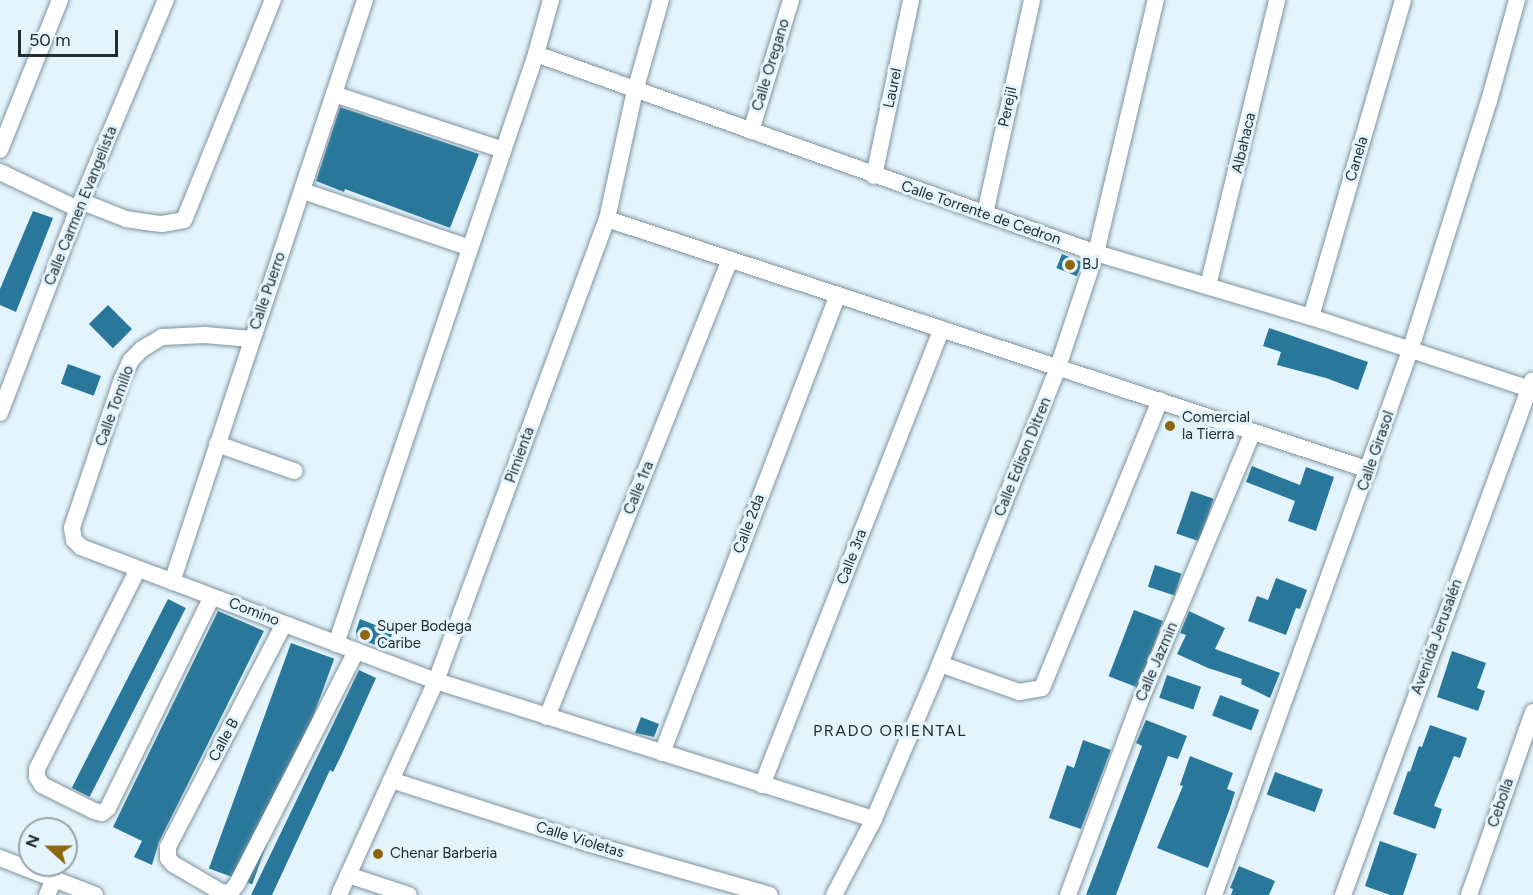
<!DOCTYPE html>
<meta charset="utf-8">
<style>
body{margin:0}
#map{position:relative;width:1533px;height:895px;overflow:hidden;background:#e3f4fd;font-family:Figtree,sans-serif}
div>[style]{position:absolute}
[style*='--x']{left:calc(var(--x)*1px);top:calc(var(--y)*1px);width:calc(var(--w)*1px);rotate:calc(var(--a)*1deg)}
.building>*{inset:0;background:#29789b;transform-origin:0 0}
.roads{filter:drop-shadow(0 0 2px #80949f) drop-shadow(0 0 2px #80949f)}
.minor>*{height:16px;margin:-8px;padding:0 8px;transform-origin:8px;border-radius:8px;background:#fff}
.dots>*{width:16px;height:16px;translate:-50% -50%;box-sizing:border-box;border:3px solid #e3f4fd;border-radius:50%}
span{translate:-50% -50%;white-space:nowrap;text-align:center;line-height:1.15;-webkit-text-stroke:6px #e3f4fd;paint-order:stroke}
.street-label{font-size:15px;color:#242d31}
.poi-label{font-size:15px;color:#242d31}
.left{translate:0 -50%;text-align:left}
.neighbourhood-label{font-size:16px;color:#242d31;letter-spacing:1.5px}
.north{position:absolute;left:18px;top:817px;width:60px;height:60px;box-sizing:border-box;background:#e3f4fd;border:2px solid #97a4ab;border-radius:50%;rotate:291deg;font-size:16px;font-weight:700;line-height:24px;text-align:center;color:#242d31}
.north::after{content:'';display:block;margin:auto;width:21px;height:27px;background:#8e670c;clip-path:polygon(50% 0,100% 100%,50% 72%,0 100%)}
.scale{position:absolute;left:18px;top:30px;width:100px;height:27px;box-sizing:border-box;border:3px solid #242d31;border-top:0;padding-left:8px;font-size:18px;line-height:21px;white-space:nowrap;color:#242d31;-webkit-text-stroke:4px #e3f4fd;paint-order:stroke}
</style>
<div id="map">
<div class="building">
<i style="clip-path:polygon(340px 107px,479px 154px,450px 228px,345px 189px,344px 192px,316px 181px)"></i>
<i style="clip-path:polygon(33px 211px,53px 218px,16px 312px,0 305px,0 289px)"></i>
<i style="left:1062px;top:254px;width:22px;height:15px;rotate:22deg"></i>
<i style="left:108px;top:305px;width:34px;height:27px;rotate:45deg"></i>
<i style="clip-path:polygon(1269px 328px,1368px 362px,1358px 390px,1326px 378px,1277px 365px,1281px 352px,1263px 346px)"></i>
<i style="left:68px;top:364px;width:35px;height:21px;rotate:20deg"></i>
<i style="clip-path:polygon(1252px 466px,1300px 485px,1306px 467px,1334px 477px,1316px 531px,1288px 521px,1295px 501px,1246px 482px)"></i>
<i style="left:1191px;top:491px;width:24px;height:45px;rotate:19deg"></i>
<i style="left:1155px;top:565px;width:28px;height:23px;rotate:18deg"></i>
<i style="clip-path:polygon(1276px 578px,1307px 590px,1300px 609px,1296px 608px,1286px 635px,1248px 621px,1257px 596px,1268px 600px)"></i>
<i style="left:168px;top:599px;width:20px;height:212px;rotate:27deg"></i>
<i style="left:1134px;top:610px;width:31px;height:71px;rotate:21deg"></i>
<i style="clip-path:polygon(218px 611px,264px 631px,159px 842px,152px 865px,134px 857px,142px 841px,113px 827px)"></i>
<i style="clip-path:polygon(1189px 611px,1225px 628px,1215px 649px,1280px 673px,1270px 698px,1241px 684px,1242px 679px,1208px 668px,1177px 654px,1186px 635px,1180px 633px)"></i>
<i style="clip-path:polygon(360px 619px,393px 632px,386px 649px,357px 638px,356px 631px)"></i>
<i style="left:291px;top:643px;width:46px;height:240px;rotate:20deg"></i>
<i style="clip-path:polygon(1452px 651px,1486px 663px,1477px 688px,1485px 691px,1478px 711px,1437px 697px)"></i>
<i style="clip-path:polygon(359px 670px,376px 678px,341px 756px,333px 772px,330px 770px,272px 895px,251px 895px)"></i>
<i style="left:1167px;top:675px;width:36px;height:24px;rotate:19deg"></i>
<i style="left:1220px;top:695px;width:42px;height:22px;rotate:21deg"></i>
<i style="clip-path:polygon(641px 717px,659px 724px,654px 737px,635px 733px)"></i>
<i style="clip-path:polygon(1146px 720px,1187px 736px,1178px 759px,1168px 756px,1116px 895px,1086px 895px,1142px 746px,1136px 743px)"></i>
<i style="clip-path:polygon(1430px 725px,1467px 738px,1460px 758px,1454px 756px,1434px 806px,1442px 809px,1435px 829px,1393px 814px,1408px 771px,1410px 772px,1419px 746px,1422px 747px)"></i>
<i style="clip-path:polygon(1083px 740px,1111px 750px,1081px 829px,1049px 818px,1067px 765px,1074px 768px)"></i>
<i style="clip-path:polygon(1190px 756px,1233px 773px,1227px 789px,1235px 792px,1230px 808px,1208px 868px,1157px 848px,1183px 786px,1180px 785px)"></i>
<i style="left:1275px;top:772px;width:51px;height:24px;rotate:20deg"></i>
<i style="clip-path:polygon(1380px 841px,1417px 854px,1403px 895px,1390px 895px,1365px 886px)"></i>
<i style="clip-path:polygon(1239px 866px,1275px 881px,1269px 895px,1231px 895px,1233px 889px,1230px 888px)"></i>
</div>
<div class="roads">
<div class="minor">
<i style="--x:536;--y:54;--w:594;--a:19.56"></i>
<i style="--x:1096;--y:253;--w:224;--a:16.6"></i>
<i style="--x:1311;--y:317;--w:234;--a:18.2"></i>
<i style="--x:334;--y:94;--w:178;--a:18.3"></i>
<i style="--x:751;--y:131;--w:137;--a:-73"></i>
<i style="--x:0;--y:150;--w:162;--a:-68.2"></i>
<i style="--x:0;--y:172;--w:86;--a:25.4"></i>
<i style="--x:874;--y:176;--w:180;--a:-78.1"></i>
<i style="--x:303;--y:191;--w:176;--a:18.8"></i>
<i style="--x:83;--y:202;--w:46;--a:21.6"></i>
<i style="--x:126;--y:219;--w:19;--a:9"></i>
<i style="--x:145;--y:222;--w:17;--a:7"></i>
<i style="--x:162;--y:224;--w:22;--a:-10"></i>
<i style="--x:184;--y:220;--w:237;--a:-68"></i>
<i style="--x:985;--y:214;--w:219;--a:-77.6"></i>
<i style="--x:607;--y:219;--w:802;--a:18.23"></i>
<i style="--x:1208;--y:286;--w:294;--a:-76.4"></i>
<i style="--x:1311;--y:317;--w:330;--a:-73.8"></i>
<i style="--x:251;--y:339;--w:46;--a:-175"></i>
<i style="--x:205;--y:335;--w:43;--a:177.3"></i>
<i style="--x:162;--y:337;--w:23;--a:149"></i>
<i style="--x:142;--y:349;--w:16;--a:135"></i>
<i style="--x:131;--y:360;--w:21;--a:115"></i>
<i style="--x:122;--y:379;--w:157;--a:108.6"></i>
<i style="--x:72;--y:528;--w:12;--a:81"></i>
<i style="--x:74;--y:540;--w:10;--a:45"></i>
<i style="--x:81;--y:547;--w:379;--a:20.7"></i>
<i style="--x:436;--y:681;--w:459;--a:17.5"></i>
<i style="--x:0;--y:413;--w:218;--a:-69.1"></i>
<i style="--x:78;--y:209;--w:227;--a:-67.2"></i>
<i style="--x:217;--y:444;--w:82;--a:19.3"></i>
<i style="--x:138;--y:569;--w:224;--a:116.8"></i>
<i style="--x:37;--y:769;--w:8;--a:90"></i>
<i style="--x:37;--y:777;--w:9;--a:58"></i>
<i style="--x:42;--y:785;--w:58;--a:26.6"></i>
<i style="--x:94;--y:811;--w:8;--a:14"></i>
<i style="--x:102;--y:813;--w:8;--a:-40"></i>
<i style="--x:108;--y:808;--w:235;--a:-63.8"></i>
<i style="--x:172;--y:582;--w:613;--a:-71.65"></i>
<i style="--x:284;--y:624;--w:251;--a:117.5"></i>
<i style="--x:168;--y:847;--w:11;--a:90"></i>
<i style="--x:168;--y:858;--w:8;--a:50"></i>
<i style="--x:173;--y:864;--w:56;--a:30.3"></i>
<i style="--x:221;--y:892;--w:9;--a:6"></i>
<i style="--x:230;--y:893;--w:11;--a:-52"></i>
<i style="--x:237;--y:884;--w:262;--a:-62.9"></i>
<i style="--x:336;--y:644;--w:623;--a:-71.27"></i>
<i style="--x:536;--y:54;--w:56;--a:-74.5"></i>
<i style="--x:940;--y:664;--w:84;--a:19.5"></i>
<i style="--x:1019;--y:692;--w:23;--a:-10"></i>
<i style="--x:1042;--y:688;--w:311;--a:-67.7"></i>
<i style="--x:547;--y:717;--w:493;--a:-68.2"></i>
<i style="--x:662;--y:753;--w:491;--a:-69"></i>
<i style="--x:391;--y:780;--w:206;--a:17.8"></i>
<i style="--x:587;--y:843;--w:190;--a:15.9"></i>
<i style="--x:762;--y:785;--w:490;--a:-68.5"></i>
<i style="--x:0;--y:858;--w:102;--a:21.3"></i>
<i style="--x:348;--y:875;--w:64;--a:18.2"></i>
<i style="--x:47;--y:895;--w:20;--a:-66"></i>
<i style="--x:339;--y:895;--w:235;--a:-65.6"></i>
<i style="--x:436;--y:681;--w:493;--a:-69.7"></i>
<i style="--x:607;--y:219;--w:131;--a:-77.7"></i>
<i style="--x:635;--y:91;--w:95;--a:-74.1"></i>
<i style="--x:834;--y:895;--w:86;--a:-62.2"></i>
<i style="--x:874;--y:819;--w:168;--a:-66.9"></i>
<i style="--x:940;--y:664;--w:320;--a:-68.3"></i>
<i style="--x:1058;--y:367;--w:120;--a:-71.6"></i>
<i style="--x:1096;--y:253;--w:260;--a:-76.7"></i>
<i style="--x:1068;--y:895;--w:204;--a:-69.6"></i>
<i style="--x:1139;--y:704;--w:295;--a:-67.3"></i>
<i style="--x:1214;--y:895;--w:578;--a:-70.19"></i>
<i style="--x:1410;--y:351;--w:262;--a:-72.5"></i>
<i style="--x:1489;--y:101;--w:105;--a:-74.5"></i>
<i style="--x:1343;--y:895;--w:548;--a:-69.81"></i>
<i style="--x:1469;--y:895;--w:194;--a:-70.7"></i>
</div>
</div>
<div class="dots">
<i style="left:1070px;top:265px;background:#8e670c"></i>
<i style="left:1170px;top:426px;background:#8e670c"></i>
<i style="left:365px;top:635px;background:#8e670c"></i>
<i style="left:378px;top:854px;background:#8e670c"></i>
</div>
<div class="street-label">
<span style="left:771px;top:65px;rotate:-73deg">Calle Oregano</span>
<span style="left:893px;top:88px;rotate:-78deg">Laurel</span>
<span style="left:1008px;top:107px;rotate:-78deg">Perejil</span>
<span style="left:1244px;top:143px;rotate:-77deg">Albahaca</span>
<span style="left:1357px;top:159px;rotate:-74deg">Canela</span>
<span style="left:81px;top:206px;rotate:-68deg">Calle Carmen Evangelista</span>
<span style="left:981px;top:213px;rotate:19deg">Calle Torrente de Cedron</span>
<span style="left:268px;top:291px;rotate:-71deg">Calle Puerro</span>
<span style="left:115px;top:406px;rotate:-70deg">Calle Tomillo</span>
<span style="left:1376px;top:451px;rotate:-71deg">Calle Girasol</span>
<span style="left:520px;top:455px;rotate:-70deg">Pimienta</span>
<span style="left:1023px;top:457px;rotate:-68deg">Calle Edison Ditren</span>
<span style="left:639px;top:488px;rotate:-68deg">Calle 1ra</span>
<span style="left:749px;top:524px;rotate:-69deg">Calle 2da</span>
<span style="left:852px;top:557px;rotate:-69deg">Calle 3ra</span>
<span style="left:254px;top:612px;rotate:21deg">Comino</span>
<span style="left:1437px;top:637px;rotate:-70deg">Avenida Jerusalén</span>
<span style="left:1157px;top:662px;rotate:-67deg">Calle Jazmin</span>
<span style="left:224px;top:740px;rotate:-62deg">Calle B</span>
<span style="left:1501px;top:803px;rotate:-71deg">Cebolla</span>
<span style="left:580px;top:840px;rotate:17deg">Calle Violetas</span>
</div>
<div class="poi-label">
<span class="left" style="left:1082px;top:265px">BJ</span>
<span class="left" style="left:1182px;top:426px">Comercial<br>la Tierra</span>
<span class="left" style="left:377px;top:635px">Super Bodega<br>Caribe</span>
<span class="left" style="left:390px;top:854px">Chenar Barberia</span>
</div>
<div class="neighbourhood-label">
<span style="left:890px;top:731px">PRADO ORIENTAL</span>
</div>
<div class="north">N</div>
<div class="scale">50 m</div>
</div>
